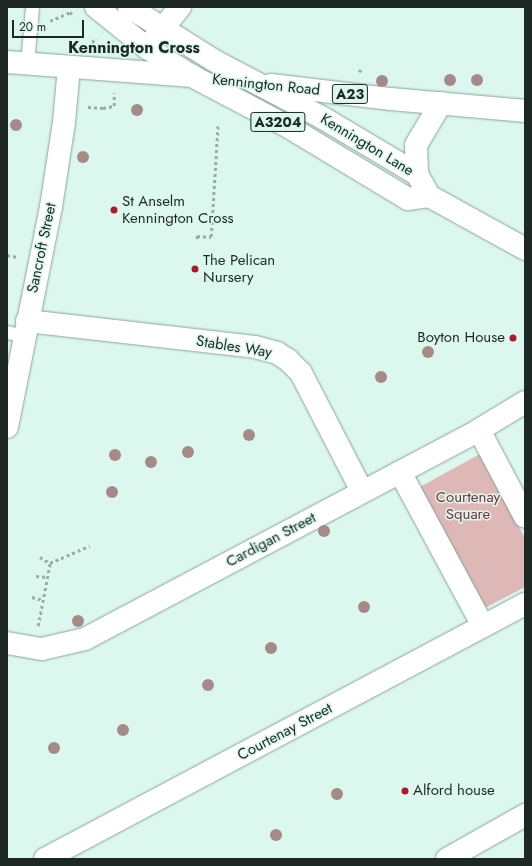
<!DOCTYPE html>
<style>
body{margin:0}
#map{position:relative;width:532px;height:866px;overflow:hidden;background:#dcf7ed;font-family:Jost,sans-serif}
div>[style]{position:absolute}
[style*='--x']{left:calc(var(--x)*1px);top:calc(var(--y)*1px);width:calc(var(--w)*1px);rotate:calc(var(--a)*1deg)}
.green>*{inset:0;background:#ddb8b7}
.path>*{height:2.5px;margin-top:-1.25px;transform-origin:0;background:repeating-linear-gradient(90deg,#98ada6 0 3px,transparent 0 6px)}
.roads{filter:drop-shadow(0 0 1px #8aa49a) drop-shadow(0 0 1px #8aa49a)}
.lane>*{height:13px;margin:-6.5px;padding:0 6.5px;transform-origin:6.5px;border-radius:6.5px;background:#fff}
.street>*{height:22px;margin:-11px;padding:0 11px;transform-origin:11px;border-radius:11px;background:#fff}
.primary>*{height:22px;margin:-11px;padding:0 11px;transform-origin:11px;border-radius:11px;background:#fff}
.highway>*{height:22px;margin:-11px;padding:0 11px;transform-origin:11px;border-radius:11px;background:#fff}
.trees>*{width:12px;height:12px;margin:-6px;border-radius:50%;background:#a58b88}
.dots>*{width:11px;height:11px;translate:-50% -50%;box-sizing:border-box;border:2px solid #dcf7ed;border-radius:50%}
span{translate:-50% -50%;white-space:nowrap;text-align:center;line-height:1.15;-webkit-text-stroke:3px #dcf7ed;paint-order:stroke}
.shield-label span{padding:1px 3px;background:#dcf7ed;border:1px solid;border-radius:3px;-webkit-text-stroke-width:0}
.shield-label{font-size:14px;color:#1d2724;font-weight:700}
.street-label{font-size:15px;color:#1d2724}
.poi-label{font-size:15px;color:#1d2724}
.left{translate:0 -50%;text-align:left}
.right{translate:-100% -50%;text-align:right}
.park-label{font-size:15px;color:#783236}
.neighbourhood-label{font-size:16px;color:#1d2724;font-weight:700}
.frame{position:absolute;inset:0;border:8px solid #1d2724;pointer-events:none}
.scale{position:absolute;left:12px;top:20px;width:72px;height:18px;box-sizing:border-box;border:2px solid #1d2724;border-top:0;padding-left:5px;font-size:12px;line-height:14px;white-space:nowrap;color:#1d2724;-webkit-text-stroke:3px #dcf7ed;paint-order:stroke}
</style>
<div id="map">
<div class="green">
<i style="clip-path:polygon(480px 454px,525px 538px,525px 587px,483px 609px,418px 488px)"></i>
</div>
<div class="path">
<i style="--x:50;--y:21;--w:22;--a:-24"></i>
<i style="--x:70;--y:12;--w:6;--a:45"></i>
<i style="--x:92;--y:46;--w:4;--a:-90"></i>
<i style="--x:92;--y:42;--w:6;--a:-39"></i>
<i style="--x:359;--y:72;--w:5;--a:-53"></i>
<i style="--x:88;--y:107;--w:15;--a:4"></i>
<i style="--x:103;--y:108;--w:11;--a:-10"></i>
<i style="--x:114;--y:106;--w:13;--a:-90"></i>
<i style="--x:197;--y:239;--w:3;--a:-90"></i>
<i style="--x:197;--y:236;--w:14;--a:4"></i>
<i style="--x:211;--y:237;--w:114;--a:-86.5"></i>
<i style="--x:7;--y:255;--w:11;--a:10"></i>
<i style="--x:40;--y:557;--w:12;--a:31"></i>
<i style="--x:36;--y:576;--w:11;--a:5"></i>
<i style="--x:32;--y:597;--w:11;--a:15"></i>
<i style="--x:38;--y:626;--w:64;--a:-79.2"></i>
<i style="--x:50;--y:563;--w:43;--a:-23.6"></i>
</div>
<div class="roads">
<div class="lane">
<i style="--x:27;--y:64;--w:57;--a:-85"></i>
<i style="--x:7;--y:332;--w:17;--a:13"></i>
</div>
<div class="street">
<i style="--x:147;--y:48;--w:53;--a:-51.2"></i>
<i style="--x:417;--y:174;--w:29;--a:-92"></i>
<i style="--x:416;--y:145;--w:49;--a:-59.2"></i>
<i style="--x:27;--y:321;--w:229;--a:6.5"></i>
<i style="--x:255;--y:347;--w:23;--a:15"></i>
<i style="--x:277;--y:353;--w:13;--a:32"></i>
<i style="--x:288;--y:360;--w:18;--a:45"></i>
<i style="--x:301;--y:373;--w:133;--a:62.7"></i>
<i style="--x:7;--y:427;--w:224;--a:-78.7"></i>
<i style="--x:51;--y:207;--w:86;--a:-81.3"></i>
<i style="--x:64;--y:122;--w:55;--a:-84.8"></i>
<i style="--x:479;--y:430;--w:98;--a:62.1"></i>
<i style="--x:400;--y:472;--w:175;--a:61.7"></i>
<i style="--x:7;--y:643;--w:36;--a:10"></i>
<i style="--x:42;--y:649;--w:44;--a:-13.1"></i>
<i style="--x:85;--y:639;--w:446;--a:-27.9"></i>
<i style="--x:479;--y:430;--w:54;--a:-31.3"></i>
<i style="--x:45;--y:859;--w:544;--a:-27.98"></i>
<i style="--x:447;--y:859;--w:90;--a:-29.4"></i>
</div>
<div class="primary">
<i style="--x:7;--y:62;--w:186;--a:4.3"></i>
</div>
<div class="highway">
<i style="--x:96;--y:7;--w:65;--a:38.8"></i>
<i style="--x:147;--y:48;--w:53;--a:31.9"></i>
<i style="--x:192;--y:76;--w:113;--a:27.9"></i>
<i style="--x:292;--y:129;--w:135;--a:31.1"></i>
<i style="--x:408;--y:199;--w:21;--a:-8"></i>
<i style="--x:129;--y:7;--w:99;--a:32.2"></i>
<i style="--x:213;--y:60;--w:124;--a:27.8"></i>
<i style="--x:323;--y:118;--w:109;--a:30.8"></i>
<i style="--x:417;--y:174;--w:25;--a:61"></i>
<i style="--x:429;--y:196;--w:110;--a:28.9"></i>
<i style="--x:271;--y:85;--w:121;--a:6.7"></i>
<i style="--x:391;--y:99;--w:135;--a:5.1"></i>
</div>
</div>
<div class="trees">
<i style="left:450px;top:80px"></i>
<i style="left:477px;top:80px"></i>
<i style="left:382px;top:81px"></i>
<i style="left:137px;top:110px"></i>
<i style="left:16px;top:125px"></i>
<i style="left:83px;top:157px"></i>
<i style="left:428px;top:352px"></i>
<i style="left:381px;top:377px"></i>
<i style="left:249px;top:435px"></i>
<i style="left:188px;top:452px"></i>
<i style="left:115px;top:455px"></i>
<i style="left:151px;top:462px"></i>
<i style="left:112px;top:492px"></i>
<i style="left:324px;top:531px"></i>
<i style="left:364px;top:607px"></i>
<i style="left:78px;top:621px"></i>
<i style="left:271px;top:648px"></i>
<i style="left:208px;top:685px"></i>
<i style="left:123px;top:730px"></i>
<i style="left:54px;top:748px"></i>
<i style="left:337px;top:794px"></i>
<i style="left:276px;top:835px"></i>
</div>
<div class="dots">
<i style="left:114px;top:210px;background:#ac1733"></i>
<i style="left:195px;top:269px;background:#ac1733"></i>
<i style="left:513px;top:338px;background:#ac1733"></i>
<i style="left:405px;top:791px;background:#ac1733"></i>
</div>
<div class="shield-label">
<span style="left:350px;top:94px">A23</span>
<span style="left:278px;top:122px">A3204</span>
</div>
<div class="street-label">
<span style="left:266px;top:85px;rotate:6deg">Kennington Road</span>
<span style="left:367px;top:145px;rotate:31deg">Kennington Lane</span>
<span style="left:42px;top:248px;rotate:-78deg">Sancroft Street</span>
<span style="left:234px;top:347px;rotate:9deg">Stables Way</span>
<span style="left:271px;top:540px;rotate:-28deg">Cardigan Street</span>
<span style="left:285px;top:732px;rotate:-28deg">Courtenay Street</span>
</div>
<div class="poi-label">
<span class="left" style="left:122px;top:210px">St Anselm<br>Kennington Cross</span>
<span class="left" style="left:203px;top:269px">The Pelican<br>Nursery</span>
<span class="right" style="left:505px;top:338px">Boyton House</span>
<span class="left" style="left:413px;top:791px">Alford house</span>
</div>
<div class="park-label">
<span style="left:468px;top:506px">Courtenay<br>Square</span>
</div>
<div class="neighbourhood-label">
<span style="left:134px;top:48px">Kennington Cross</span>
</div>
<div class="frame"></div>
<div class="scale">20 m</div>
</div>
